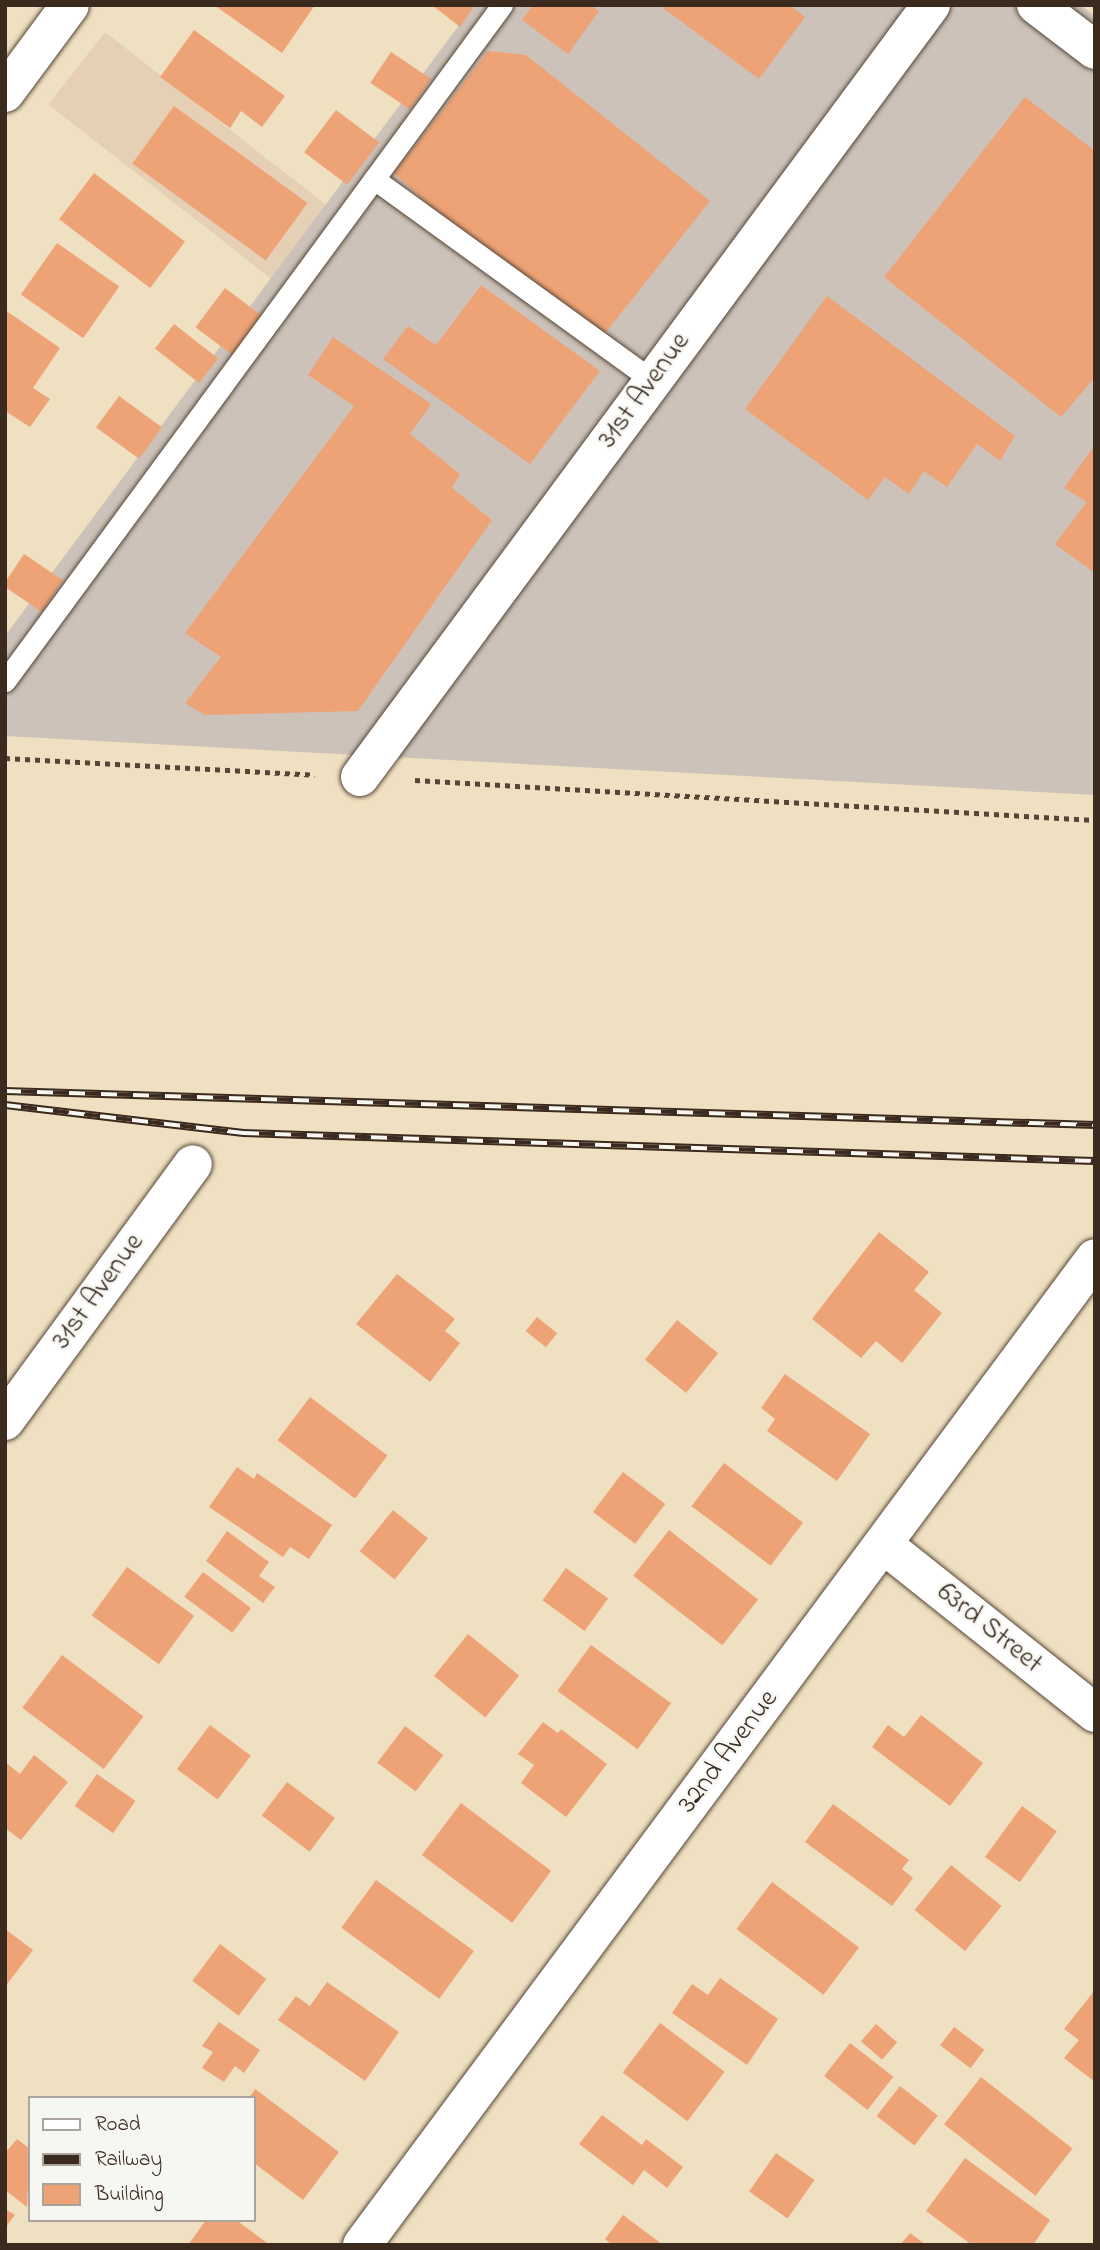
<!DOCTYPE html>
<style>
body{margin:0}
#map{position:relative;width:1100px;height:2250px;overflow:hidden;background:#efe0c1;font-family:"Indie Flower",sans-serif}
div>[style]{position:absolute}
[style*='--x']{left:calc(var(--x)*1px);top:calc(var(--y)*1px);width:calc(var(--w)*1px);rotate:calc(var(--a)*1deg)}
.built>*{inset:0;background:#e6d0b5;transform-origin:0 0}
.industrial>*{inset:0;background:#ccc2b9}
.building>*{inset:0;background:#eea377;transform-origin:0 0}
.path>*{height:4.5px;margin-top:-2.25px;transform-origin:0;background:repeating-linear-gradient(90deg,#564536 0 5px,transparent 0 10px)}
.roads{filter:drop-shadow(0 0 2px #564536) drop-shadow(0 0 2px #564536)}
.lane>*{height:21px;margin:-10.5px;padding:0 10.5px;transform-origin:10.5px;border-radius:10.5px;background:#fff}
.street>*{height:38px;margin:-19px;padding:0 19px;transform-origin:19px;border-radius:19px;background:#fff}
.secondary>*{height:38px;margin:-19px;padding:0 19px;transform-origin:19px;border-radius:19px;background:#fff}
.rail>*{height:8px;margin-top:-4px;transform-origin:0;background:repeating-linear-gradient(90deg,#f6f6f2 0 16px,#3b2a1e 0 32px);box-sizing:border-box;border-block:2px solid #3b2a1e}
span{translate:-50% -50%;white-space:nowrap;text-align:center;line-height:1.15;-webkit-text-stroke:5px #f6f6f2;paint-order:stroke}
.street-label{font-size:28px;color:#3b2a1e}
.frame{position:absolute;inset:0;border:7px solid #3b2a1e;pointer-events:none}
.legend{position:absolute;left:28px;top:2096px;width:228px;height:126px;box-sizing:border-box;background:#f6f6f2;border:2px solid #aba49d;margin:0;padding:9px 12px;list-style:none;font-size:21px;color:#3b2a1e}
.legend li{display:flex;align-items:center;gap:14px;height:35px}
.legend b{width:35px;border:2px solid #aba49d}
</style>
<div id="map">
<div class="built">
<i style="left:105px;top:32px;width:283px;height:92px;rotate:38deg"></i>
</div>
<div class="industrial">
<i style="clip-path:polygon(474px 5px,1080px 5px,1095px 16px,1095px 795px,5px 736px,5px 636px)"></i>
</div>
<div class="building">
<i style="clip-path:polygon(214px 5px,315px 5px,282px 53px)"></i>
<i style="clip-path:polygon(432px 5px,475px 5px,460px 27px)"></i>
<i style="clip-path:polygon(533px 5px,591px 5px,599px 11px,568px 54px,522px 20px)"></i>
<i style="clip-path:polygon(659px 5px,789px 5px,805px 17px,759px 79px)"></i>
<i style="clip-path:polygon(194px 30px,285px 96px,262px 127px,241px 111px,230px 128px,160px 77px)"></i>
<i style="clip-path:polygon(488px 51px,526px 55px,710px 201px,599px 341px,433px 209px,394px 173px)"></i>
<i style="left:391px;top:52px;width:48px;height:37px;rotate:34deg"></i>
<i style="clip-path:polygon(1025px 97px,1095px 151px,1095px 377px,1061px 417px,884px 277px)"></i>
<i style="left:174px;top:106px;width:165px;height:71px;rotate:36deg"></i>
<i style="left:336px;top:110px;width:54px;height:53px;rotate:37deg"></i>
<i style="left:94px;top:173px;width:114px;height:58px;rotate:37deg"></i>
<i style="left:57px;top:243px;width:76px;height:63px;rotate:35deg"></i>
<i style="clip-path:polygon(481px 285px,600px 371px,530px 464px,383px 359px,408px 326px,436px 345px)"></i>
<i style="left:225px;top:288px;width:54px;height:49px;rotate:37deg"></i>
<i style="clip-path:polygon(827px 296px,1015px 436px,1000px 461px,977px 444px,947px 487px,924px 471px,909px 494px,885px 477px,868px 500px,745px 409px)"></i>
<i style="clip-path:polygon(5px 310px,60px 348px,33px 388px,50px 399px,30px 427px,5px 411px)"></i>
<i style="left:174px;top:324px;width:56px;height:31px;rotate:38deg"></i>
<i style="clip-path:polygon(333px 337px,431px 404px,410px 434px,460px 474px,452px 488px,492px 520px,358px 711px,205px 715px,185px 703px,221px 657px,185px 633px,354px 406px,308px 375px)"></i>
<i style="left:119px;top:396px;width:53px;height:39px;rotate:36deg"></i>
<i style="clip-path:polygon(1095px 445px,1095px 573px,1055px 544px,1087px 502px,1064px 488px)"></i>
<i style="left:24px;top:554px;width:47px;height:38px;rotate:34deg"></i>
<i style="clip-path:polygon(879px 1232px,929px 1272px,914px 1290px,942px 1313px,902px 1363px,876px 1341px,861px 1358px,812px 1319px)"></i>
<i style="clip-path:polygon(397px 1274px,455px 1319px,445px 1331px,460px 1343px,430px 1382px,356px 1324px)"></i>
<i style="left:537px;top:1317px;width:26px;height:18px;rotate:39deg"></i>
<i style="left:677px;top:1320px;width:53px;height:51px;rotate:39deg"></i>
<i style="clip-path:polygon(785px 1374px,870px 1434px,837px 1481px,767px 1431px,775px 1419px,761px 1408px)"></i>
<i style="left:310px;top:1397px;width:97px;height:54px;rotate:37deg"></i>
<i style="left:724px;top:1463px;width:99px;height:54px;rotate:37deg"></i>
<i style="clip-path:polygon(237px 1467px,254px 1479px,257px 1473px,332px 1525px,309px 1559px,290px 1547px,283px 1557px,209px 1507px)"></i>
<i style="left:623px;top:1472px;width:53px;height:50px;rotate:37deg"></i>
<i style="left:393px;top:1510px;width:45px;height:53px;rotate:39deg"></i>
<i style="left:669px;top:1530px;width:113px;height:58px;rotate:38deg"></i>
<i style="clip-path:polygon(227px 1531px,269px 1562px,259px 1576px,275px 1587px,263px 1603px,206px 1561px)"></i>
<i style="left:127px;top:1567px;width:83px;height:60px;rotate:36deg"></i>
<i style="left:566px;top:1568px;width:52px;height:40px;rotate:36deg"></i>
<i style="left:203px;top:1572px;width:60px;height:31px;rotate:37deg"></i>
<i style="left:468px;top:1634px;width:66px;height:54px;rotate:39deg"></i>
<i style="left:591px;top:1645px;width:99px;height:57px;rotate:36deg"></i>
<i style="left:62px;top:1655px;width:102px;height:66px;rotate:37deg"></i>
<i style="clip-path:polygon(921px 1715px,983px 1763px,950px 1806px,872px 1747px,888px 1725px,904px 1737px)"></i>
<i style="clip-path:polygon(543px 1722px,558px 1733px,561px 1729px,607px 1764px,566px 1817px,521px 1783px,534px 1765px,518px 1754px)"></i>
<i style="left:210px;top:1725px;width:51px;height:55px;rotate:37deg"></i>
<i style="left:405px;top:1726px;width:48px;height:46px;rotate:37deg"></i>
<i style="clip-path:polygon(34px 1755px,68px 1782px,21px 1840px,5px 1828px,5px 1762px,20px 1774px)"></i>
<i style="left:97px;top:1774px;width:47px;height:39px;rotate:35deg"></i>
<i style="left:287px;top:1782px;width:60px;height:42px;rotate:37deg"></i>
<i style="left:461px;top:1803px;width:113px;height:65px;rotate:37deg"></i>
<i style="clip-path:polygon(833px 1804px,909px 1860px,902px 1869px,913px 1878px,892px 1906px,805px 1842px)"></i>
<i style="left:1022px;top:1806px;width:43px;height:63px;rotate:36deg"></i>
<i style="left:951px;top:1865px;width:65px;height:58px;rotate:39deg"></i>
<i style="left:376px;top:1880px;width:121px;height:59px;rotate:36deg"></i>
<i style="left:772px;top:1882px;width:109px;height:59px;rotate:37deg"></i>
<i style="clip-path:polygon(5px 1929px,33px 1950px,5px 1987px)"></i>
<i style="left:220px;top:1944px;width:58px;height:46px;rotate:37deg"></i>
<i style="clip-path:polygon(720px 1978px,778px 2019px,747px 2065px,672px 2013px,692px 1984px,708px 1995px)"></i>
<i style="clip-path:polygon(327px 1982px,399px 2032px,365px 2081px,278px 2020px,296px 1996px,310px 2006px)"></i>
<i style="clip-path:polygon(1095px 1990px,1095px 2082px,1064px 2058px,1079px 2040px,1064px 2029px)"></i>
<i style="clip-path:polygon(219px 2022px,260px 2050px,244px 2073px,235px 2066px,224px 2082px,202px 2068px,213px 2052px,202px 2046px)"></i>
<i style="left:660px;top:2023px;width:81px;height:62px;rotate:37deg"></i>
<i style="left:876px;top:2024px;width:28px;height:23px;rotate:41deg"></i>
<i style="left:954px;top:2027px;width:38px;height:23px;rotate:37deg"></i>
<i style="left:850px;top:2043px;width:55px;height:42px;rotate:38deg"></i>
<i style="left:981px;top:2077px;width:116px;height:60px;rotate:38deg"></i>
<i style="left:900px;top:2086px;width:48px;height:38px;rotate:38deg"></i>
<i style="clip-path:polygon(255px 2089px,339px 2152px,303px 2200px,254px 2163px,254px 2098px,249px 2098px)"></i>
<i style="clip-path:polygon(602px 2115px,642px 2145px,646px 2139px,683px 2167px,667px 2188px,644px 2170px,633px 2185px,579px 2144px)"></i>
<i style="clip-path:polygon(17px 2139px,30px 2149px,27px 2207px,5px 2190px,5px 2153px)"></i>
<i style="left:776px;top:2153px;width:47px;height:47px;rotate:35deg"></i>
<i style="clip-path:polygon(965px 2158px,1050px 2220px,1033px 2245px,972px 2245px,926px 2211px)"></i>
<i style="clip-path:polygon(5px 2209px,15px 2215px,5px 2228px)"></i>
<i style="clip-path:polygon(623px 2215px,663px 2245px,612px 2245px,605px 2239px)"></i>
<i style="clip-path:polygon(206px 2220px,236px 2220px,270px 2245px,188px 2245px)"></i>
<i style="clip-path:polygon(910px 2233px,926px 2245px,900px 2245px)"></i>
</div>
<div class="path">
<i style="--x:5;--y:758;--w:310;--a:3.1"></i>
<i style="--x:415;--y:780;--w:681;--a:3.37"></i>
</div>
<div class="roads">
<div class="lane">
<i style="--x:374;--y:179;--w:344;--a:35.9"></i>
<i style="--x:5;--y:681;--w:839;--a:-53.68"></i>
</div>
<div class="street">
<i style="--x:1036;--y:5;--w:74;--a:37.3"></i>
<i style="--x:360;--y:777;--w:960;--a:-53.51"></i>
<i style="--x:5;--y:1421;--w:318;--a:-53.8"></i>
<i style="--x:884;--y:1545;--w:270;--a:38.5"></i>
<i style="--x:362;--y:2245;--w:1229;--a:-53.4"></i>
</div>
<div class="secondary">
<i style="--x:5;--y:93;--w:109;--a:-53.5"></i>
</div>
</div>
<div class="rail">
<i style="--x:5;--y:1091;--w:1091;--a:1.79"></i>
<i style="--x:5;--y:1105;--w:240;--a:6.7"></i>
<i style="--x:243;--y:1133;--w:852;--a:1.88"></i>
</div>
<div class="street-label">
<span style="left:645px;top:391px;rotate:-54deg">31st Avenue</span>
<span style="left:99px;top:1292px;rotate:-54deg">31st Avenue</span>
<span style="left:989px;top:1629px;rotate:39deg">63rd Street</span>
<span style="left:729px;top:1752px;rotate:-53deg">32nd Avenue</span>
</div>
<div class="frame"></div>
<ul class="legend">
<li><b style="height:9px;background:#fff"></b>Road</li>
<li><b style="height:9px;background:#3b2a1e"></b>Railway</li>
<li><b style="height:19px;background:#eea377"></b>Building</li>
</ul>
</div>
